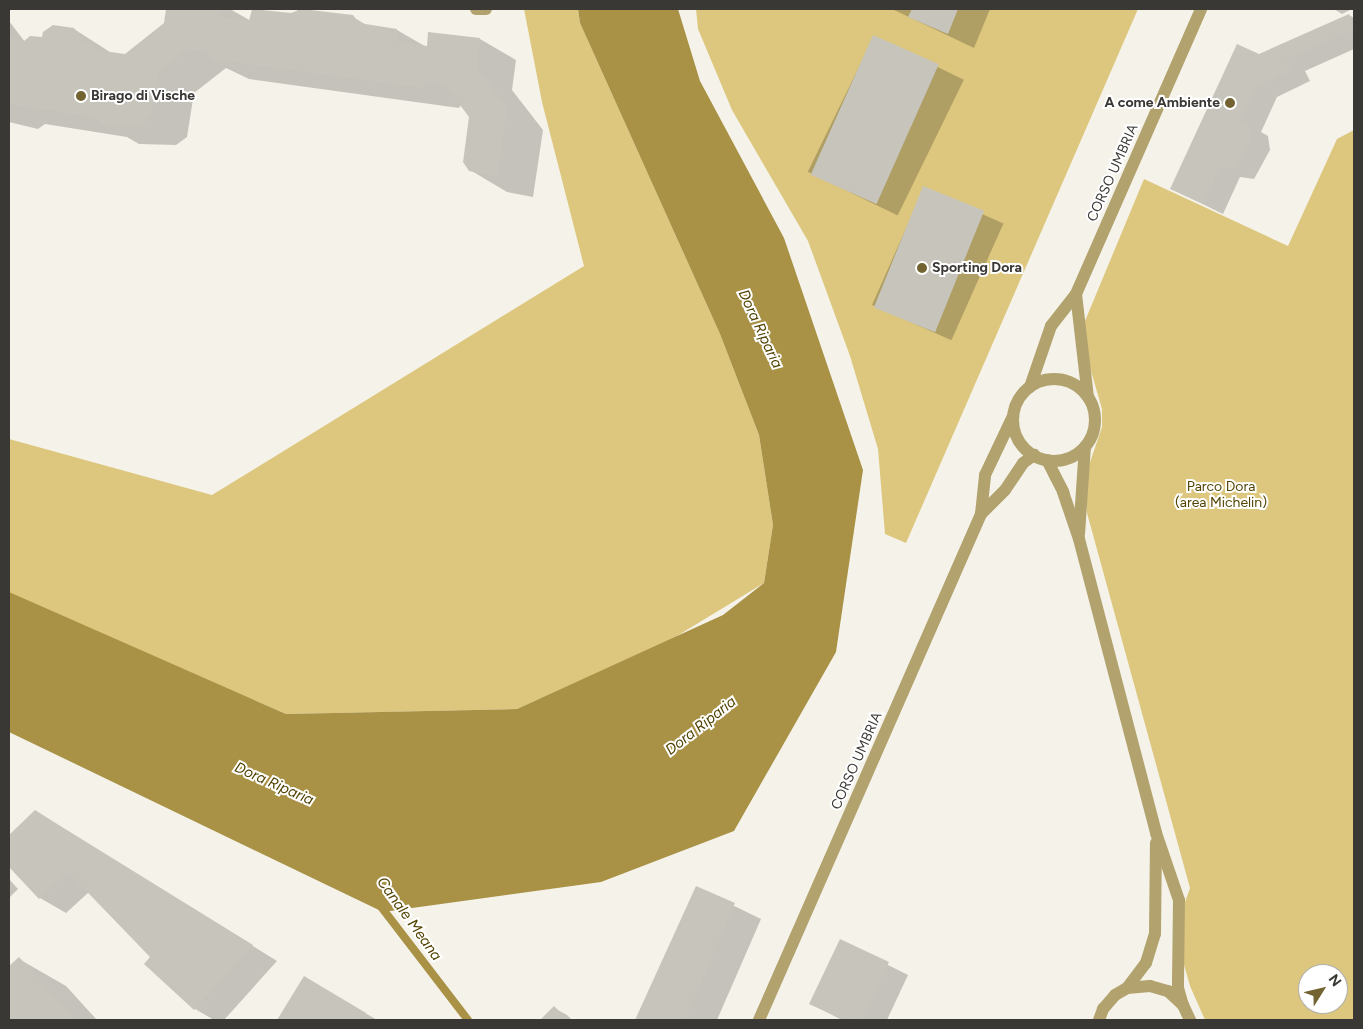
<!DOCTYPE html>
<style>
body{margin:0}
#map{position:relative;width:1363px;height:1029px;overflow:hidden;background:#f5f3e9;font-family:Figtree,sans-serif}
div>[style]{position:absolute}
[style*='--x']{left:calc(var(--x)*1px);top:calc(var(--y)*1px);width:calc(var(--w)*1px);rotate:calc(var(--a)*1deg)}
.green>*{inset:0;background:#ddc77e}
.water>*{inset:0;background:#a99246}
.shadow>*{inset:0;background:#0003;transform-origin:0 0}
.stream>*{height:8px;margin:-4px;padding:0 4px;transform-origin:4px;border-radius:4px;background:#a99246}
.building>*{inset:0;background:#c7c5bb;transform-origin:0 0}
.minor>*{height:12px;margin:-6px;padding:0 6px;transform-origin:6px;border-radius:6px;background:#b2a26e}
.minor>.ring{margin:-6px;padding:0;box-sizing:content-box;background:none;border:12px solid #b2a26e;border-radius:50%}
.dots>*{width:14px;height:14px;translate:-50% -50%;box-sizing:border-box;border:2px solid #fff;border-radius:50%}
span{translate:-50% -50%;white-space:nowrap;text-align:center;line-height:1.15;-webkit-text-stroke:4px #fff;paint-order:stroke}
.poi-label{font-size:14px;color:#3a3835;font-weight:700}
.left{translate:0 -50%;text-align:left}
.right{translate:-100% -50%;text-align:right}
.street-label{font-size:14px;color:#3a3835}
.park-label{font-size:14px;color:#544403}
.water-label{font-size:15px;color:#514100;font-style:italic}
.frame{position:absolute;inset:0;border:10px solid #3a3835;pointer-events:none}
.north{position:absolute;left:1298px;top:964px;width:50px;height:50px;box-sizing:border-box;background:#fff;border:1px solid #b0afae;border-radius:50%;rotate:54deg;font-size:14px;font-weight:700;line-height:20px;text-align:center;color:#3a3835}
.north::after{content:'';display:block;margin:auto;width:18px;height:22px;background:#726331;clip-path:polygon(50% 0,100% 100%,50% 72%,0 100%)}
</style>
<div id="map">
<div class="green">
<i style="clip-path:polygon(524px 9px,578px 9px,580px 23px,720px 334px,759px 435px,773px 525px,764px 583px,672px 639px,517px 709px,286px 714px,9px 593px,9px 439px,212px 495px,584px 266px,542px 102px)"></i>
<i style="clip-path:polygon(696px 9px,1138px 9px,906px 543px,885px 534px,878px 449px,850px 356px,808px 241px,732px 110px,698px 29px)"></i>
<i style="clip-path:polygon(evenodd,1354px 130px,1354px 1020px,1205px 1020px,1190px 986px,1183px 961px,1180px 916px,1190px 888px,1087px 513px,1087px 471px,1102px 427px,1102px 409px,1080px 333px,1144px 179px,1288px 246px,1337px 139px,1354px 130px,1308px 974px,1338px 974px,1338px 1004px,1308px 1004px,1308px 974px)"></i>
</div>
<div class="water">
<i style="clip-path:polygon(578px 9px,678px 9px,700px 81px,784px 238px,863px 470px,836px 652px,734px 831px,601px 882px,383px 912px,9px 732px,9px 592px,286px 714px,517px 709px,723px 615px,764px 583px,773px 525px,759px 435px,720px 334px,580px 23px)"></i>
</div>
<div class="shadow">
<i style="clip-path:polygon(167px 9px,230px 9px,251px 21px,253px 9px,291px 15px,298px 10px,353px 17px,368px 26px,397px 30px,428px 48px,480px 39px,516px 60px,512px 90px,543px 130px,533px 197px,507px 192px,470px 170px,470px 117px,461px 105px,459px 108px,249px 79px,226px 68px,194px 93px,187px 137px,176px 145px,139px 144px,127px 137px,45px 124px,38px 129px,9px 122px,9px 21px,25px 42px,74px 29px,113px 54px,125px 55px,165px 23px)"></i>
<i style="clip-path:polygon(892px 9px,990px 9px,974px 48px)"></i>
<i style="clip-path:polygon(1334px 9px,1352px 9px,1342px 14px)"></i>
<i style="clip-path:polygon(1349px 15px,1354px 18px,1354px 49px,1305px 71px,1310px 81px,1277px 97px,1261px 132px,1268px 136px,1270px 150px,1254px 179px,1240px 177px,1223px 214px,1172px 189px,1260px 55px)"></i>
<i style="left:874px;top:36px;width:100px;height:151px;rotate:26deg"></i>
<i style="left:924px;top:188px;width:87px;height:128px;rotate:24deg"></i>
<i style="clip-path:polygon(35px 811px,88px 844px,277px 961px,224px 1020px,214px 1020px,195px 1009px,145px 964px,152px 957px,89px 892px,66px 913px,40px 898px,9px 866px,9px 837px)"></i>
<i style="clip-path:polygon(9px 879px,18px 889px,9px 898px)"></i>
<i style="clip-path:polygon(697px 888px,761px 919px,717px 1020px,637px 1020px)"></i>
<i style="clip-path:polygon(840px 941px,908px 975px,887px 1020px,842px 1020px,811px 1004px)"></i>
<i style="clip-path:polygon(19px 959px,66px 986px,97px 1020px,9px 1020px,9px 968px)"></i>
<i style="clip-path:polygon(304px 977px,377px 1020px,279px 1020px)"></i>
<i style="clip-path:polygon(554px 1008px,567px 1015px,572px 1020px,542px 1020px)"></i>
</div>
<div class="stream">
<i style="--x:379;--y:904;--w:146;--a:52.5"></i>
</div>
<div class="building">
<i style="clip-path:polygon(166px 9px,220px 9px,220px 16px,249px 21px,252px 9px,291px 13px,302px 9px,353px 15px,359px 23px,397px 29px,397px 42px,427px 46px,428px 32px,480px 38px,477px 68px,507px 108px,497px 177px,469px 171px,463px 162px,469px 117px,445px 85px,428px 82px,422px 88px,212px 59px,206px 51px,189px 48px,158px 72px,151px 116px,140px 125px,102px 124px,98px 118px,9px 104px,9px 37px,24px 41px,30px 36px,42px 37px,43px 32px,53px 25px,74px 28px,81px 37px,80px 43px,91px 44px,96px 50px,125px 54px,164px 23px)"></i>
<i style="clip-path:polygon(912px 9px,958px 9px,948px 34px,908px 17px)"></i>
<i style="clip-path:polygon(1349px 14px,1354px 29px,1286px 60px,1291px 70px,1257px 86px,1241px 120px,1248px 123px,1251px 139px,1234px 168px,1220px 167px,1203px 204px,1170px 189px,1237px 44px,1259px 54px)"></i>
<i style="left:873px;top:35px;width:72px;height:153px;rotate:24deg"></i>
<i style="left:923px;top:186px;width:66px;height:131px;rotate:22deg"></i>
<i style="clip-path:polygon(35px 810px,62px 827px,253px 945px,194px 1010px,144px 964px,150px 957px,68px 872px,39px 899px,9px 867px,9px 835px)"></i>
<i style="clip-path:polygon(696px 886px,735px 903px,685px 1020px,635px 1020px)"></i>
<i style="clip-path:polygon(840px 939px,889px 962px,862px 1020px,844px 1020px,809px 1004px)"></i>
<i style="clip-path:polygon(19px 957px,77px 1020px,9px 1020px,9px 966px)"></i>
<i style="clip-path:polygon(304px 976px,366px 1013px,361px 1020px,277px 1020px)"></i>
<i style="clip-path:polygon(554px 1006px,568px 1020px,540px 1020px)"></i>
</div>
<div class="minor">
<i style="--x:476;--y:9;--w:10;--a:0"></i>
<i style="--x:1076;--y:294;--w:104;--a:83.4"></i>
<i class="ring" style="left:1013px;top:379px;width:70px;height:70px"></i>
<i style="--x:1030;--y:387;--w:65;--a:-71"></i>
<i style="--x:1051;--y:326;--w:41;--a:-52"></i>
<i style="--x:1076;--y:294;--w:311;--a:-66.3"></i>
<i style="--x:1047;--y:460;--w:36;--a:63"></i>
<i style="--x:1063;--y:492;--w:50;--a:71.2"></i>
<i style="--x:1079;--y:539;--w:304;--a:75.3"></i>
<i style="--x:1156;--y:833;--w:71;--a:71.1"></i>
<i style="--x:1179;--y:900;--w:88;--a:90.7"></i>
<i style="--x:1178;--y:988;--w:18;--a:74"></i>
<i style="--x:981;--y:514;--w:34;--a:-45"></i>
<i style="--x:1005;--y:490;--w:32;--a:-56"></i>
<i style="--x:1023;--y:463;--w:14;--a:-36"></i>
<i style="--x:1079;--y:534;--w:87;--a:-86.1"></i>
<i style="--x:1127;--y:988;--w:31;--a:-53"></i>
<i style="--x:1146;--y:963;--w:30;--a:-73"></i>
<i style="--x:1155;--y:934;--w:91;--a:-89.4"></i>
<i style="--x:759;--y:1020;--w:553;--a:-66.31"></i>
<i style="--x:981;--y:514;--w:39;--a:-84"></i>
<i style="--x:985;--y:475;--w:65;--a:-64.6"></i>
<i style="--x:1099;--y:1020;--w:12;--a:-70"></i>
<i style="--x:1103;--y:1009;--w:18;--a:-49"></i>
<i style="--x:1115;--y:995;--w:14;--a:-30"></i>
<i style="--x:1127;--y:988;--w:23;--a:-5"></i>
<i style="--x:1150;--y:986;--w:19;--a:16"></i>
<i style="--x:1168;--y:991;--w:21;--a:43"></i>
<i style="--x:1183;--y:1005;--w:17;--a:65"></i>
</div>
<div class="dots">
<i style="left:81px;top:96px;background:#726331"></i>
<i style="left:1230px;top:103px;background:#726331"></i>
<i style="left:922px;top:268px;background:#726331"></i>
</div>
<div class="poi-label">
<span class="left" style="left:91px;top:96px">Birago di Vische</span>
<span class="right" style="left:1220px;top:103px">A come Ambiente</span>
<span class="left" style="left:932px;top:268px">Sporting Dora</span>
</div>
<div class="street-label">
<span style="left:1113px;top:173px;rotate:-66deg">CORSO UMBRIA</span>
<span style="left:857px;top:761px;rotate:-66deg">CORSO UMBRIA</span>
</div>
<div class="park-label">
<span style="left:1221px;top:495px">Parco Dora<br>(area Michelin)</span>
</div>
<div class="water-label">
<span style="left:760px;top:329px;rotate:65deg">Dora Riparia</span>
<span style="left:701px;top:726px;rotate:-38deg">Dora Riparia</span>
<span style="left:274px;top:784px;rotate:24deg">Dora Riparia</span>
<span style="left:409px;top:919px;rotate:54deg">Canale Meana</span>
</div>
<div class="frame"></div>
<div class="north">N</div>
</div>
